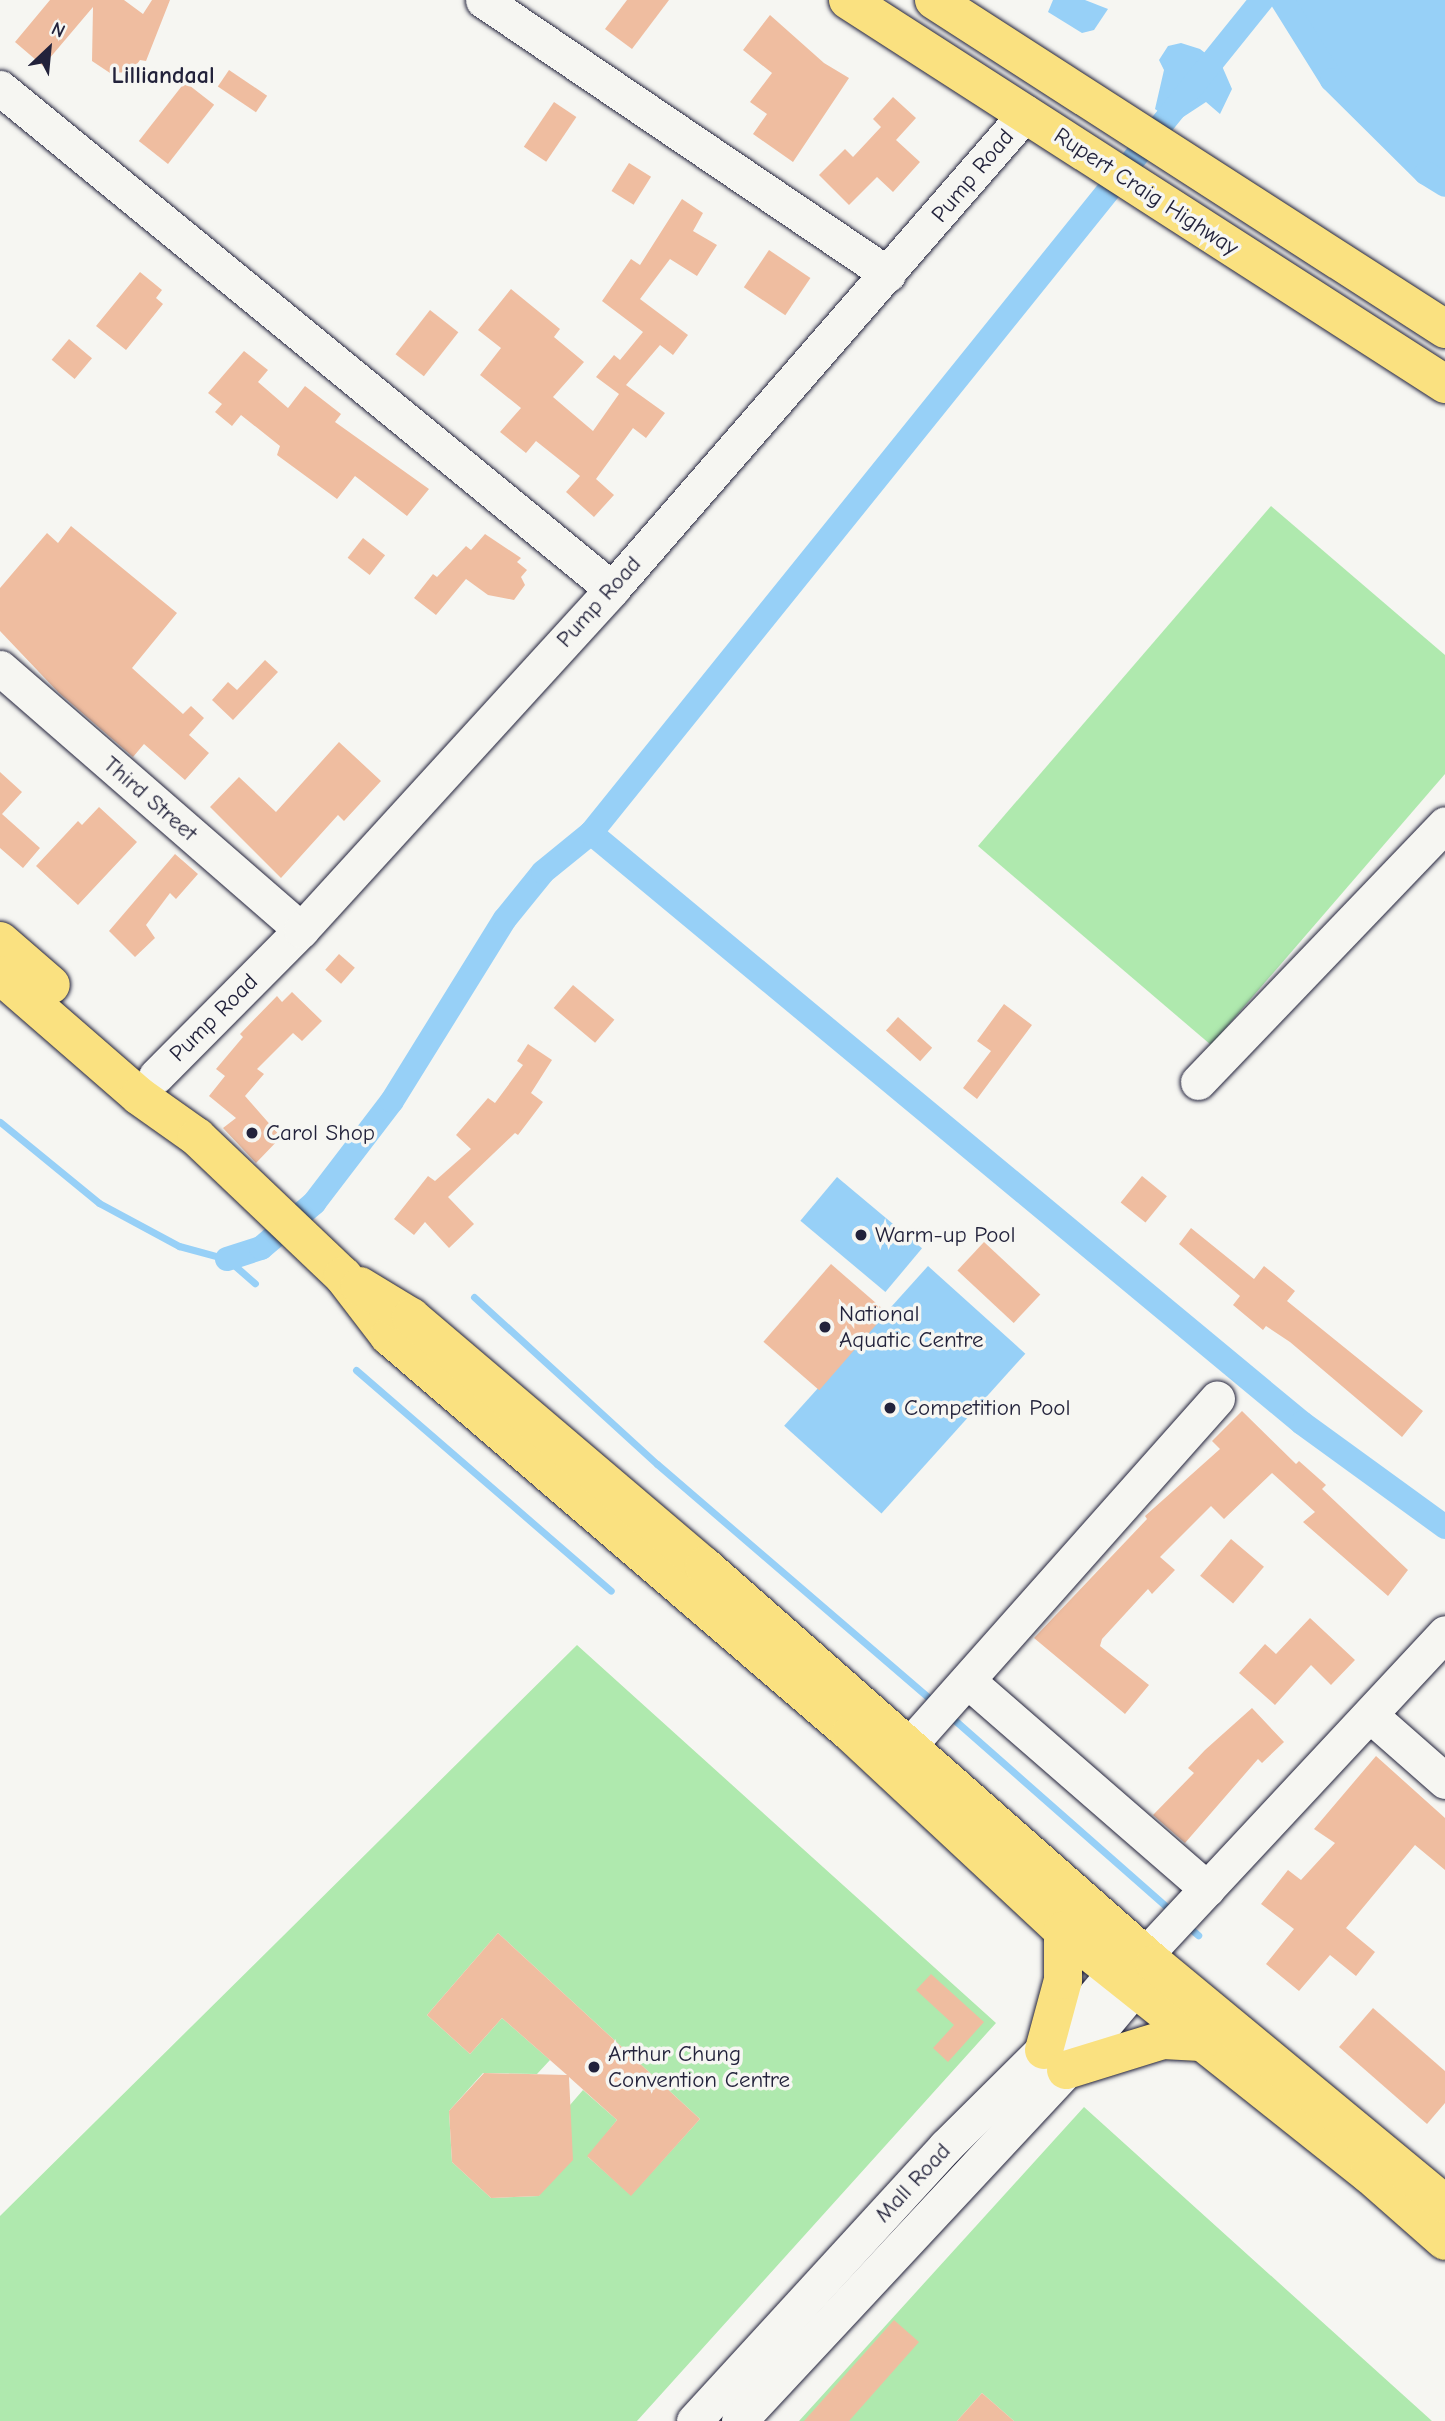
<!DOCTYPE html>
<style>
body{margin:0}
#map{position:relative;width:1445px;height:2421px;overflow:hidden;background:#f6f6f2;font-family:"Comic Neue",sans-serif}
div>[style]{position:absolute}
[style*='--x']{left:calc(var(--x)*1px);top:calc(var(--y)*1px);width:calc(var(--w)*1px);rotate:calc(var(--a)*1deg)}
.green>*{inset:0;background:#afe9ae}
.water>*{inset:0;background:#97d0f7;transform-origin:0 0}
.stream>*{height:7px;margin:-3.5px;padding:0 3.5px;transform-origin:3.5px;border-radius:3.5px;background:#97d0f7}
.canal>*{height:24px;margin:-12px;padding:0 12px;transform-origin:12px;border-radius:12px;background:#97d0f7}
.building>*{inset:0;background:#efbda0;transform-origin:0 0}
.roads{filter:drop-shadow(0 0 2px #22223b) drop-shadow(0 0 2px #22223b)}
.minor>*{height:35px;margin:-17.5px;padding:0 17.5px;transform-origin:17.5px;border-radius:17.5px;background:#f6f6f2}
.major>*{height:38px;margin:-19px;padding:0 19px;transform-origin:19px;border-radius:19px;background:#fae180}
.dots>*{width:19px;height:19px;translate:-50% -50%;box-sizing:border-box;border:4px solid #f6f6f2;border-radius:50%}
span{translate:-50% -50%;white-space:nowrap;text-align:center;line-height:1.15;-webkit-text-stroke:7px #f6f6f2;paint-order:stroke}
.street-label{font-size:23px;color:#22223b}
.poi-label{font-size:23px;color:#22223b}
.left{translate:0 -50%;text-align:left}
.neighbourhood-label{font-size:24px;color:#22223b;font-weight:700}
.north{position:absolute;left:14px;top:14px;width:70px;height:70px;-webkit-text-stroke:5px #f6f6f2;paint-order:stroke;rotate:26deg;font-size:19px;font-weight:700;line-height:28px;text-align:center;color:#22223b}
.north::after{content:'';display:block;margin:auto;width:24px;height:32px;background:#22223b;clip-path:polygon(50% 0,100% 100%,50% 72%,0 100%)}
</style>
<div id="map">
<div class="green">
<i style="clip-path:polygon(1271px 506px,1445px 655px,1445px 774px,1211px 1045px,978px 846px)"></i>
<i style="clip-path:polygon(evenodd,577px 1645px,996px 2023px,637px 2421px,0 2421px,0 2216px,577px 1645px,498px 1933px,700px 2119px,631px 2195px,588px 2157px,617px 2120px,583px 2090px,570px 2105px,539px 2196px,491px 2198px,452px 2162px,449px 2111px,483px 2073px,537px 2074px,550px 2060px,502px 2018px,470px 2054px,427px 2015px,498px 1933px)"></i>
<i style="clip-path:polygon(1084px 2107px,1432px 2421px,1014px 2421px,982px 2393px,957px 2421px,799px 2421px)"></i>
</div>
<div class="water">
<i style="clip-path:polygon(1053px 0,1085px 0,1108px 9px,1094px 30px,1082px 33px,1048px 12px)"></i>
<i style="clip-path:polygon(1282px 0,1445px 0,1445px 185px,1426px 173px,1332px 80px)"></i>
<i style="clip-path:polygon(1181px 43px,1200px 49px,1222px 66px,1232px 89px,1220px 114px,1206px 102px,1174px 123px,1155px 109px,1164px 70px,1159px 60px,1168px 46px)"></i>
<i style="left:837px;top:1177px;width:111px;height:57px;rotate:40deg"></i>
<i style="left:928px;top:1266px;width:131px;height:215px;rotate:42deg"></i>
</div>
<div class="stream">
<i style="--x:0;--y:1122;--w:128;--a:39.3"></i>
<i style="--x:99;--y:1203;--w:91;--a:28.3"></i>
<i style="--x:179;--y:1246;--w:50;--a:15.2"></i>
<i style="--x:227;--y:1259;--w:37;--a:41"></i>
<i style="--x:474;--y:1297;--w:248;--a:42.4"></i>
<i style="--x:657;--y:1464;--w:368;--a:40.7"></i>
<i style="--x:356;--y:1370;--w:337;--a:40.9"></i>
<i style="--x:950;--y:1716;--w:296;--a:41.4"></i>
<i style="--x:1186;--y:1925;--w:16;--a:40"></i>
</div>
<div class="canal">
<i style="--x:1282;--y:0;--w:94;--a:58"></i>
<i style="--x:1332;--y:80;--w:132;--a:44.7"></i>
<i style="--x:1426;--y:173;--w:22;--a:32"></i>
<i style="--x:591;--y:833;--w:924;--a:39.69"></i>
<i style="--x:1302;--y:1423;--w:177;--a:36"></i>
<i style="--x:227;--y:1259;--w:36;--a:-18"></i>
<i style="--x:261;--y:1248;--w:70;--a:-40.3"></i>
<i style="--x:314;--y:1203;--w:128;--a:-52.6"></i>
<i style="--x:392;--y:1101;--w:214;--a:-58.2"></i>
<i style="--x:505;--y:919;--w:60;--a:-51"></i>
<i style="--x:543;--y:872;--w:62;--a:-39.1"></i>
<i style="--x:591;--y:833;--w:1070;--a:-51.15"></i>
</div>
<div class="building">
<i style="clip-path:polygon(50px 0,124px 0,143px 14px,152px 0,170px 0,146px 61px,140px 60px,131px 72px,110px 73px,92px 61px,93px 7px,43px 66px,15px 42px)"></i>
<i style="clip-path:polygon(627px 0,669px 0,632px 49px,605px 29px)"></i>
<i style="clip-path:polygon(770px 15px,824px 63px,849px 78px,793px 162px,753px 134px,767px 114px,750px 102px,772px 73px,743px 50px)"></i>
<i style="left:229px;top:70px;width:46px;height:20px;rotate:34deg"></i>
<i style="left:185px;top:82px;width:37px;height:75px;rotate:38deg"></i>
<i style="clip-path:polygon(893px 97px,916px 118px,896px 140px,920px 162px,893px 192px,877px 177px,849px 205px,819px 175px,845px 149px,853px 157px,881px 127px,873px 119px)"></i>
<i style="left:554px;top:102px;width:27px;height:54px;rotate:34deg"></i>
<i style="left:629px;top:163px;width:26px;height:33px;rotate:32deg"></i>
<i style="clip-path:polygon(682px 199px,703px 213px,693px 231px,717px 245px,697px 276px,670px 259px,640px 299px,688px 335px,673px 355px,660px 345px,626px 385px,665px 413px,646px 438px,633px 428px,596px 479px,614px 495px,594px 517px,566px 492px,580px 476px,536px 441px,526px 453px,500px 432px,521px 408px,480px 375px,501px 348px,478px 330px,511px 289px,560px 329px,554px 337px,584px 362px,553px 397px,593px 431px,619px 394px,596px 377px,614px 355px,620px 360px,643px 332px,602px 301px,631px 259px,640px 265px)"></i>
<i style="left:769px;top:250px;width:50px;height:45px;rotate:34deg"></i>
<i style="clip-path:polygon(140px 272px,162px 290px,156px 298px,163px 304px,126px 350px,96px 326px)"></i>
<i style="left:430px;top:310px;width:36px;height:56px;rotate:38deg"></i>
<i style="left:69px;top:339px;width:30px;height:27px;rotate:40deg"></i>
<i style="clip-path:polygon(244px 351px,268px 370px,258px 382px,288px 408px,305px 386px,341px 414px,335px 422px,429px 489px,407px 516px,355px 476px,337px 499px,277px 455px,280px 446px,241px 415px,232px 426px,215px 412px,222px 404px,208px 393px)"></i>
<i style="clip-path:polygon(71px 526px,177px 613px,132px 668px,183px 714px,191px 706px,204px 718px,189px 735px,209px 753px,185px 780px,144px 744px,133px 757px,58px 692px,0 631px,0 588px,47px 533px,58px 543px)"></i>
<i style="clip-path:polygon(485px 534px,521px 558px,517px 562px,527px 570px,521px 577px,525px 585px,514px 600px,488px 595px,466px 579px,436px 615px,414px 598px,433px 574px,437px 577px,466px 546px,471px 550px)"></i>
<i style="left:363px;top:538px;width:28px;height:25px;rotate:38deg"></i>
<i style="clip-path:polygon(265px 660px,278px 672px,233px 720px,212px 700px,228px 682px,237px 690px)"></i>
<i style="clip-path:polygon(339px 742px,381px 781px,344px 821px,338px 815px,281px 878px,210px 807px,239px 777px,276px 812px)"></i>
<i style="clip-path:polygon(0 772px,22px 792px,2px 814px,40px 848px,23px 868px,0 848px)"></i>
<i style="clip-path:polygon(99px 807px,137px 842px,78px 905px,36px 866px,78px 821px,82px 825px)"></i>
<i style="clip-path:polygon(175px 854px,198px 874px,176px 899px,170px 893px,146px 925px,155px 938px,135px 957px,109px 931px)"></i>
<i style="left:339px;top:954px;width:21px;height:21px;rotate:41deg"></i>
<i style="left:573px;top:985px;width:54px;height:30px;rotate:40deg"></i>
<i style="clip-path:polygon(292px 992px,322px 1021px,302px 1041px,293px 1033px,257px 1069px,264px 1074px,245px 1096px,281px 1137px,256px 1163px,223px 1128px,236px 1118px,209px 1096px,225px 1076px,216px 1069px,243px 1037px,240px 1034px,277px 996px,282px 1002px)"></i>
<i style="clip-path:polygon(1004px 1004px,1032px 1025px,977px 1099px,963px 1088px,991px 1051px,977px 1041px)"></i>
<i style="left:898px;top:1017px;width:46px;height:18px;rotate:42deg"></i>
<i style="clip-path:polygon(528px 1044px,552px 1060px,531px 1093px,543px 1102px,518px 1135px,515px 1133px,448px 1197px,474px 1224px,449px 1248px,425px 1222px,414px 1235px,394px 1219px,428px 1176px,435px 1181px,471px 1149px,456px 1135px,488px 1098px,495px 1103px,523px 1065px,517px 1061px)"></i>
<i style="left:1142px;top:1176px;width:32px;height:34px;rotate:39deg"></i>
<i style="clip-path:polygon(1191px 1228px,1254px 1279px,1264px 1266px,1295px 1291px,1287px 1301px,1423px 1411px,1402px 1437px,1290px 1342px,1266px 1326px,1263px 1330px,1233px 1305px,1240px 1296px,1179px 1244px)"></i>
<i style="left:984px;top:1242px;width:77px;height:39px;rotate:43deg"></i>
<i style="left:831px;top:1264px;width:74px;height:103px;rotate:41deg"></i>
<i style="clip-path:polygon(1242px 1411px,1296px 1464px,1299px 1461px,1326px 1485px,1322px 1489px,1408px 1570px,1388px 1596px,1303px 1522px,1315px 1512px,1272px 1473px,1224px 1519px,1211px 1506px,1160px 1557px,1175px 1570px,1152px 1594px,1148px 1589px,1102px 1639px,1100px 1646px,1149px 1685px,1125px 1714px,1034px 1638px,1147px 1519px,1145px 1516px,1220px 1449px,1212px 1441px)"></i>
<i style="left:1231px;top:1539px;width:43px;height:48px;rotate:40deg"></i>
<i style="clip-path:polygon(1310px 1618px,1355px 1660px,1331px 1685px,1311px 1665px,1275px 1705px,1239px 1673px,1265px 1644px,1276px 1654px)"></i>
<i style="clip-path:polygon(1252px 1708px,1284px 1742px,1262px 1763px,1258px 1759px,1185px 1843px,1153px 1815px,1194px 1773px,1188px 1768px,1205px 1750px)"></i>
<i style="clip-path:polygon(1376px 1756px,1445px 1818px,1445px 1870px,1415px 1845px,1346px 1928px,1375px 1952px,1356px 1976px,1330px 1955px,1299px 1991px,1266px 1964px,1294px 1929px,1261px 1904px,1288px 1870px,1301px 1880px,1335px 1843px,1314px 1829px)"></i>
<i style="clip-path:polygon(498px 1933px,700px 2119px,631px 2196px,587px 2156px,617px 2120px,569px 2077px,573px 2160px,539px 2196px,491px 2198px,452px 2162px,449px 2111px,484px 2073px,567px 2075px,502px 2018px,470px 2054px,427px 2015px)"></i>
<i style="clip-path:polygon(931px 1974px,984px 2022px,948px 2062px,933px 2048px,954px 2025px,916px 1990px)"></i>
<i style="clip-path:polygon(1373px 2008px,1445px 2071px,1445px 2103px,1427px 2124px,1339px 2047px)"></i>
<i style="clip-path:polygon(894px 2320px,919px 2342px,849px 2421px,804px 2421px)"></i>
<i style="clip-path:polygon(982px 2393px,1014px 2421px,957px 2421px)"></i>
</div>
<div class="roads">
<div class="minor">
<i style="--x:483;--y:0;--w:489;--a:34.1"></i>
<i style="--x:0;--y:88;--w:791;--a:39.3"></i>
<i style="--x:0;--y:668;--w:399;--a:41"></i>
<i style="--x:156;--y:1076;--w:206;--a:-45.2"></i>
<i style="--x:301;--y:930;--w:462;--a:-47.6"></i>
<i style="--x:612;--y:589;--w:631;--a:-48.98"></i>
<i style="--x:1198;--y:1082;--w:357;--a:-46.2"></i>
<i style="--x:968;--y:1681;--w:317;--a:41"></i>
<i style="--x:1370;--y:1715;--w:100;--a:41.3"></i>
<i style="--x:889;--y:1768;--w:494;--a:-48.4"></i>
<i style="--x:1145;--y:1955;--w:440;--a:-47"></i>
<i style="--x:694;--y:2421;--w:372;--a:-47.5"></i>
<i style="--x:945;--y:2147;--w:190;--a:-44.8"></i>
<i style="--x:1080;--y:2013;--w:82;--a:-49.9"></i>
<i style="--x:739;--y:2421;--w:480;--a:-47"></i>
<i style="--x:1066;--y:2070;--w:134;--a:-50.1"></i>
</div>
<div class="major">
<i style="--x:848;--y:0;--w:710;--a:32.75"></i>
<i style="--x:934;--y:0;--w:608;--a:32.77"></i>
<i style="--x:0;--y:941;--w:67;--a:40.8"></i>
<i style="--x:0;--y:975;--w:184;--a:41"></i>
<i style="--x:139;--y:1096;--w:71;--a:35.3"></i>
<i style="--x:197;--y:1137;--w:202;--a:43.6"></i>
<i style="--x:343;--y:1276;--w:76;--a:52.5"></i>
<i style="--x:389;--y:1336;--w:609;--a:40.67"></i>
<i style="--x:851;--y:1733;--w:290;--a:43"></i>
<i style="--x:1063;--y:1931;--w:391;--a:38.5"></i>
<i style="--x:1369;--y:2174;--w:101;--a:41.4"></i>
<i style="--x:360;--y:1286;--w:60;--a:31.3"></i>
<i style="--x:411;--y:1317;--w:385;--a:40.4"></i>
<i style="--x:704;--y:1566;--w:602;--a:41.43"></i>
<i style="--x:1155;--y:1964;--w:376;--a:39.6"></i>
<i style="--x:1044;--y:2050;--w:73;--a:-74.8"></i>
<i style="--x:1063;--y:1980;--w:49;--a:-90"></i>
<i style="--x:1066;--y:2070;--w:102;--a:-17.2"></i>
<i style="--x:1163;--y:2040;--w:38;--a:3"></i>
</div>
</div>
<div class="dots">
<i style="left:252px;top:1133px;background:#22223b"></i>
<i style="left:861px;top:1235px;background:#22223b"></i>
<i style="left:825px;top:1327px;background:#22223b"></i>
<i style="left:890px;top:1408px;background:#22223b"></i>
<i style="left:594px;top:2067px;background:#22223b"></i>
</div>
<div class="street-label">
<span style="left:973px;top:176px;rotate:-50deg">Pump Road</span>
<span style="left:1146px;top:192px;rotate:33deg">Rupert Craig Highway</span>
<span style="left:599px;top:602px;rotate:-48deg">Pump Road</span>
<span style="left:150px;top:799px;rotate:41deg">Third Street</span>
<span style="left:214px;top:1018px;rotate:-45deg">Pump Road</span>
<span style="left:913px;top:2183px;rotate:-47deg">Mall Road</span>
</div>
<div class="poi-label">
<span class="left" style="left:266px;top:1133px">Carol Shop</span>
<span class="left" style="left:875px;top:1235px">Warm-up Pool</span>
<span class="left" style="left:839px;top:1327px">National<br>Aquatic Centre</span>
<span class="left" style="left:904px;top:1408px">Competition Pool</span>
<span class="left" style="left:608px;top:2067px">Arthur Chung<br>Convention Centre</span>
</div>
<div class="neighbourhood-label">
<span style="left:163px;top:76px">Lilliandaal</span>
</div>
<div class="north">N</div>
</div>
